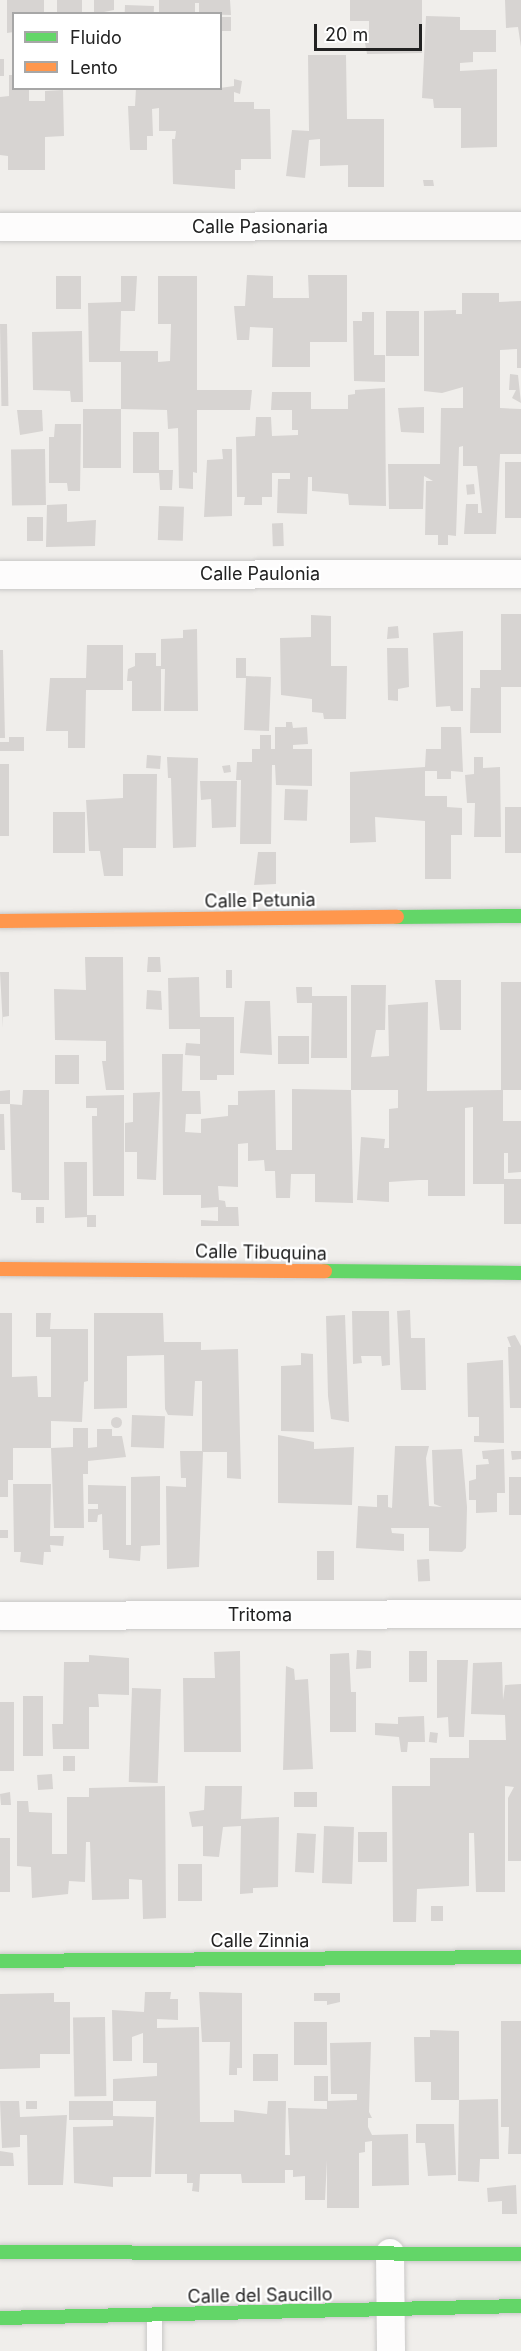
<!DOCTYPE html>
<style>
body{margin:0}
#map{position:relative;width:521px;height:2351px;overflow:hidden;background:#f0eeeb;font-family:Inter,sans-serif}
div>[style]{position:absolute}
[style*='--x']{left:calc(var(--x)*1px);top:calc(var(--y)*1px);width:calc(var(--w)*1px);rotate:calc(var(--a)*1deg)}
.building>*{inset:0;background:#d7d4d2;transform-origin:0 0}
.round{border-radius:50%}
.roads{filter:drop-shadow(0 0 2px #c9c8c7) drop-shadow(0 0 2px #c9c8c7)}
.lane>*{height:15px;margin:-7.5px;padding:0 7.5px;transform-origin:7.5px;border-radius:7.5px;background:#fdfcfc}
.street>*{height:28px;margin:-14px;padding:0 14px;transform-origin:14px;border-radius:14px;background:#fdfcfc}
.fast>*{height:14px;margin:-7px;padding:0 7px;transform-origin:7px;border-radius:7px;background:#63d668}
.slow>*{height:14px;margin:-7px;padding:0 7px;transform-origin:7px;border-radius:7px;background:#ff974d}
span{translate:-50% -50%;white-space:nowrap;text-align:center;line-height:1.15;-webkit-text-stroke:4.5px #fff;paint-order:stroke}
.street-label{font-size:18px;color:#222}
.legend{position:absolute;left:12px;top:12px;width:210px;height:78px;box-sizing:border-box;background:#fff;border:2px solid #a7a7a7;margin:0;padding:8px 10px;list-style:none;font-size:18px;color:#222}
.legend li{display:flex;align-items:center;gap:12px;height:30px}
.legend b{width:30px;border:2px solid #a7a7a7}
.scale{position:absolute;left:314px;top:24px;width:108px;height:27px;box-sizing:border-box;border:3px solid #222;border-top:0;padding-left:8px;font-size:18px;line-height:21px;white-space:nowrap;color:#222;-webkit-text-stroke:4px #fff;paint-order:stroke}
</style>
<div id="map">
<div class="building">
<i style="clip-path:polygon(7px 0,44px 0,44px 14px,14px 14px,14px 32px,7px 33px)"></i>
<i style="left:57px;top:0;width:25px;height:14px"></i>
<i style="clip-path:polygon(94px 0,114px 0,114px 10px,94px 14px)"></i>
<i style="clip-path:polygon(159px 0,230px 0,231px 15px,199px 14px,199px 3px,195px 3px,195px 14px,159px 14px)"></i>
<i style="clip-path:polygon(350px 0,422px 0,422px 53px,367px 54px,363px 32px,369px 31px,369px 21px,350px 21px)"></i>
<i style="clip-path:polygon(505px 0,521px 0,521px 47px,518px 27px,506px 28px)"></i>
<i style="left:125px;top:5px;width:29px;height:9px;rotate:2deg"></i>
<i style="clip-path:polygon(426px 16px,460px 17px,460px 30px,496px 30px,496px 52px,473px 52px,473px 62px,460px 63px,460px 71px,497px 69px,497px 147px,461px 148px,461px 108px,434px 108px,433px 99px,422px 98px)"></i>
<i style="left:220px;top:17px;width:11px;height:14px"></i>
<i style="clip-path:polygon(308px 55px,346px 55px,347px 119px,384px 119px,384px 187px,348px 187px,348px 165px,320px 166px,320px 139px,309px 140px,305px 178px,286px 176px,292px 130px,309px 131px)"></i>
<i style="left:0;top:59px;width:4px;height:17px"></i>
<i style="clip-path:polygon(9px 75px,14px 75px,14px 88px,29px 88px,29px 101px,45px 101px,45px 91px,63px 90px,64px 136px,45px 137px,45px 170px,8px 170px,8px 156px,0 155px,0 97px,9px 96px)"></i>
<i style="clip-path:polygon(234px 79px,242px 81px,240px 94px,234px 92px,234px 102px,254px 102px,254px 109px,270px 109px,271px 159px,241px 159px,241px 170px,235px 170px,235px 189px,173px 184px,172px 139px,175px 139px,176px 131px,159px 131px,159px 108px,152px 109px,153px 136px,147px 136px,147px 150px,130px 150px,128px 106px,135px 106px,136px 88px,220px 88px,234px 86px)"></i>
<i style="clip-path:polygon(423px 180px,433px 180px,434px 186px,424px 186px)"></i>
<i style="clip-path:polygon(247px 275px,273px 276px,273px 298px,309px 298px,308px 275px,347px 275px,347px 342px,310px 342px,310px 367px,272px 367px,273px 328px,250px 327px,249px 340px,237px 340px,234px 306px,245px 306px)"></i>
<i style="left:56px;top:276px;width:25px;height:33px"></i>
<i style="clip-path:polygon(121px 276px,137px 276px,135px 311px,121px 311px,120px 351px,158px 351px,158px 362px,170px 361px,171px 324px,158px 324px,158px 276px,197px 276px,197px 390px,252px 390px,250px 410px,197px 410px,197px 473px,193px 472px,193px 489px,179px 488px,178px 428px,168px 429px,167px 410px,121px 409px,121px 362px,89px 362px,88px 303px,121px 302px)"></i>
<i style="clip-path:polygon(462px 293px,499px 293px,499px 302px,521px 301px,521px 368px,517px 368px,517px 349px,500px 350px,500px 408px,521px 409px,521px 454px,500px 454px,496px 534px,464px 534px,466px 504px,478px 504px,478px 513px,482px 513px,481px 504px,477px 466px,463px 466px,463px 446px,459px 447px,456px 536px,448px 535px,448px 545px,438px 545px,438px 535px,425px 535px,426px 481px,433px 481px,424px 476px,423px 509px,389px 509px,388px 464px,440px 464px,441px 408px,463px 408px,463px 387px,442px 393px,424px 391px,424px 311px,456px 310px,456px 314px,462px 314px)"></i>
<i style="left:386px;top:311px;width:33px;height:45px"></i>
<i style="clip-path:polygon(362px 312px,374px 312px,374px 355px,385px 355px,385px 382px,354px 381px,353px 321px,362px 321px)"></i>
<i style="left:7px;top:324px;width:82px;height:7px;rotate:89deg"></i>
<i style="clip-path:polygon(82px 331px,83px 402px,71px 402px,70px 391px,33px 390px,32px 332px)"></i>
<i style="clip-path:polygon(510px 374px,518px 375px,521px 403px,512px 398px,516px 390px,509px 390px)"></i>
<i style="clip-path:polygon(385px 388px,386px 506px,349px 505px,348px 494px,312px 491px,312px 477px,308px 477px,307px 514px,277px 513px,278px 479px,290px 479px,290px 473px,272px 473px,272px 497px,262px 497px,262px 505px,244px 505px,245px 497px,237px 497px,236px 437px,255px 436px,256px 417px,271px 417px,272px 436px,298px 435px,298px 430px,292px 430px,292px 410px,271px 410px,272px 392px,311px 392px,311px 409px,348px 409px,348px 395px,355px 394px,355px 390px)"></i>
<i style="clip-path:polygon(424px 407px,424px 433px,401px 432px,398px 408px)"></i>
<i style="left:121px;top:409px;width:59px;height:38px;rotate:90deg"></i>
<i style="clip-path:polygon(17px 410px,42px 410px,43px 431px,20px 435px)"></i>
<i style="clip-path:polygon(55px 424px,81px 424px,80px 491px,68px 491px,67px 483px,49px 483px,49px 437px,54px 437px)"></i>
<i style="clip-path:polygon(133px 432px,159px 432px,159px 470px,173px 470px,172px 490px,160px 490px,159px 473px,133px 473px)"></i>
<i style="left:45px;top:449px;width:56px;height:34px;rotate:89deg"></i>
<i style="clip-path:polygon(222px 449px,232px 449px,232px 516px,204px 517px,207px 460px,223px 459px)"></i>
<i style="left:505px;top:462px;width:16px;height:56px"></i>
<i style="left:474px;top:484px;width:10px;height:8px;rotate:84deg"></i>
<i style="clip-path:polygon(67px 504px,67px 522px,96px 520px,95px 546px,46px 547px,47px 505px)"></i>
<i style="left:159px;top:506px;width:25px;height:34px;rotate:2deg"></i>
<i style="left:43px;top:517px;width:24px;height:16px;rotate:90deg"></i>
<i style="left:283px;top:523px;width:23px;height:11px;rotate:88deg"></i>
<i style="clip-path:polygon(501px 614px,521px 614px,521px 687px,501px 687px,501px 733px,470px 733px,471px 688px,480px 688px,480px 670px,501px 670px)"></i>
<i style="clip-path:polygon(311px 615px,331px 616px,331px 666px,347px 666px,346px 719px,324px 719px,323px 713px,312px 712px,312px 699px,281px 695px,280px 638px,311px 637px)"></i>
<i style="clip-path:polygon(398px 626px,399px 638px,387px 639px,388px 627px)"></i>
<i style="clip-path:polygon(197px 629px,198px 711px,164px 711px,165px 669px,161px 669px,161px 711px,132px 711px,132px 681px,127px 681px,128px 669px,135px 666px,135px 653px,156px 653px,156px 666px,161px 666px,161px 639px,183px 638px,183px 630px)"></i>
<i style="clip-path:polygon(463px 631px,463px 711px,451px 711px,450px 706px,436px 707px,433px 633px)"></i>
<i style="clip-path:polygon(87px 645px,123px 645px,123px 690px,86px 690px,85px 748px,68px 748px,68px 731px,46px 731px,50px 678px,86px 678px)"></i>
<i style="clip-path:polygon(387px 648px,408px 648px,409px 687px,398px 689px,398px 701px,388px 700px)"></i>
<i style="clip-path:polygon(0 650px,3px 650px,5px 738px,0 738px)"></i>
<i style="clip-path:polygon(236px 658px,246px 658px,246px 676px,271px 677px,269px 731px,244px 730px,246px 678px,236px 678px)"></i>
<i style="clip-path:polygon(286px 722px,292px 722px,293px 728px,307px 727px,308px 744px,293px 745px,293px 749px,312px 749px,312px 786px,276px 785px,275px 765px,272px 765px,271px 844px,240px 844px,241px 780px,236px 780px,237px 762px,252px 762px,252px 749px,260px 749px,260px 735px,271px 735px,271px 749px,275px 749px,275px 727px,286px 727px)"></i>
<i style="clip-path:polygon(441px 727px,461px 727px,463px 772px,451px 771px,451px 779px,437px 779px,437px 771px,425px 771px,425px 796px,447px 796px,447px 807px,462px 808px,462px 835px,451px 835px,451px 879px,425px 879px,425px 821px,375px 817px,376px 842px,350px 843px,350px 772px,425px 767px,426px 749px,441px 749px)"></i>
<i style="clip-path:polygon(9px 737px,24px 737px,24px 751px,0 751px,0 742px,9px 742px)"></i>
<i style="left:147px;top:755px;width:14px;height:13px;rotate:4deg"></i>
<i style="clip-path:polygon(167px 757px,198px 758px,196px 847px,173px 848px,171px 778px,168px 778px)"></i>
<i style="clip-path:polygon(474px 757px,483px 757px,483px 768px,500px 767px,501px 837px,474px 837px,475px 803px,467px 803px,465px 775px,474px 774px)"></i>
<i style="left:0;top:764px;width:9px;height:72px"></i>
<i style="clip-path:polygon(230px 765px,231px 772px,224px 773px,222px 766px)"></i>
<i style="clip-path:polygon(123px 774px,157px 774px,156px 848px,123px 848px,123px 876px,104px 876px,100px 851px,89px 851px,86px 800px,123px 798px)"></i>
<i style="clip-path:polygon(200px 781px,237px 781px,236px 827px,212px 828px,211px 799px,201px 800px)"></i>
<i style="left:285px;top:789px;width:23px;height:31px;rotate:2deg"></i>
<i style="left:505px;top:807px;width:16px;height:46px"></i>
<i style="left:85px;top:812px;width:41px;height:32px;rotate:90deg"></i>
<i style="clip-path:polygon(258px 852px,276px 852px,276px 884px,254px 885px)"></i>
<i style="clip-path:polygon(85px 957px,123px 957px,124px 1090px,106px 1090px,102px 1061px,106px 1061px,106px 1041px,55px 1040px,54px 989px,86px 990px)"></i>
<i style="clip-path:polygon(148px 957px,160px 957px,161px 972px,147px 972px)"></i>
<i style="left:226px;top:970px;width:6px;height:18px"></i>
<i style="clip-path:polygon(0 972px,9px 972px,9px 1016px,3px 1017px,3px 1028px)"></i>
<i style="clip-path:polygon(199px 977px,200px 1017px,234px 1017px,234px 1075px,217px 1075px,217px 1080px,200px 1080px,200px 1056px,185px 1055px,186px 1043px,200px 1044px,200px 1029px,169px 1029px,168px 978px)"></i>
<i style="clip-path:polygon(435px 980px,461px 980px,461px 1030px,440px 1030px)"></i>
<i style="left:501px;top:982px;width:20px;height:108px"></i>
<i style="clip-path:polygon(351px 985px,386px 985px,385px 1030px,376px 1030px,371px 1057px,389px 1056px,388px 1005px,428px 1002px,427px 1091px,503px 1090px,503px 1121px,521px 1121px,521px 1172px,508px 1173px,508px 1153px,504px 1153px,504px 1179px,521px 1179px,521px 1224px,504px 1224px,504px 1184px,473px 1184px,473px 1107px,465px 1108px,465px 1196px,428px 1196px,428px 1180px,419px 1180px,389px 1182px,389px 1202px,357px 1200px,361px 1137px,385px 1139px,384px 1148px,389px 1148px,389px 1109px,398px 1108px,398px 1090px,351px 1090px)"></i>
<i style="clip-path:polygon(296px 987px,312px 987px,312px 996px,347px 996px,347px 1058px,311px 1058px,312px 1003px,297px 1003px)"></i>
<i style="clip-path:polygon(147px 990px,161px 991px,162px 1010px,146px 1009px)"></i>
<i style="clip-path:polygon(245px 1001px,270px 1001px,272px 1055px,240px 1053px)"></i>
<i style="left:309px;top:1036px;width:28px;height:31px;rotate:90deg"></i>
<i style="clip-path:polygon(162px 1054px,183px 1054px,182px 1091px,200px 1091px,201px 1114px,186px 1114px,185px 1132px,201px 1133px,201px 1119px,228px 1116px,228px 1105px,238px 1105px,238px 1091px,275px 1090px,276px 1150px,292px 1150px,292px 1089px,351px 1090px,353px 1203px,315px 1202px,315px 1174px,291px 1174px,290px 1198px,276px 1198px,275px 1171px,265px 1171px,264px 1160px,248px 1161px,248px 1143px,238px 1144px,238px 1187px,218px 1186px,219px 1200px,225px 1201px,226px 1207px,238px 1207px,239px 1226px,201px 1226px,201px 1220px,218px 1221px,218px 1207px,201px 1208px,201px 1195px,163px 1195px)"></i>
<i style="left:55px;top:1055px;width:24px;height:29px"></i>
<i style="clip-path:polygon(10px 1090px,10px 1104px,22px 1105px,23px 1090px,49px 1090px,49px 1200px,21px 1200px,21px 1193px,12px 1192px,10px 1104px,0 1104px,0 1091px)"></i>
<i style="clip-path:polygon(160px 1092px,156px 1180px,137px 1179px,137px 1152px,125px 1152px,125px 1123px,133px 1122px,133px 1093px)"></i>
<i style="clip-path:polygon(124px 1095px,124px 1196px,93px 1196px,92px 1116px,97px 1116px,97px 1108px,86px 1108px,86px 1096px)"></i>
<i style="clip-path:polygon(0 1114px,4px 1114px,5px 1150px,0 1150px)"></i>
<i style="clip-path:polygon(64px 1162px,87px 1162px,87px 1215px,96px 1215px,96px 1227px,87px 1227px,87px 1217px,65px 1218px)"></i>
<i style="left:36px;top:1207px;width:8px;height:16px"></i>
<i style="clip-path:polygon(410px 1310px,411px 1338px,425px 1338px,426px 1390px,401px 1390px,397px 1311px)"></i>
<i style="clip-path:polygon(352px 1311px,389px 1311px,390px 1365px,382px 1366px,381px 1356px,361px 1356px,362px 1363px,353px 1364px)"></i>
<i style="clip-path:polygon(0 1313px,12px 1313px,12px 1377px,37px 1376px,38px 1397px,51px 1397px,51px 1337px,36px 1337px,36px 1313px,51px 1313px,50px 1329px,88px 1329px,88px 1381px,84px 1382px,82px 1422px,51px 1421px,51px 1448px,13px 1448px,13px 1480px,8px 1480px,8px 1497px,0 1497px)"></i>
<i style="clip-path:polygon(94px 1313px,163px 1313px,164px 1342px,201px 1342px,201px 1350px,238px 1349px,241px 1479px,227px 1478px,227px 1452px,203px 1452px,199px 1567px,167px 1569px,166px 1486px,186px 1487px,186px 1478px,181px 1478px,180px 1451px,202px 1451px,202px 1381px,195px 1381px,193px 1416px,168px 1415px,165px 1409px,164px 1355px,127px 1356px,127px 1408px,94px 1409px)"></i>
<i style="clip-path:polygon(345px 1315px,348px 1395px,349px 1422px,331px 1419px,328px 1396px,326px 1316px)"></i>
<i style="clip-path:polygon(515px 1335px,521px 1346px,521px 1408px,510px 1408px,508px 1347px,511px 1347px,507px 1337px)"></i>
<i style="clip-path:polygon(301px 1353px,313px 1354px,314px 1432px,281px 1431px,281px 1366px,301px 1365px)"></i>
<i style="clip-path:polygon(503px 1360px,504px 1443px,474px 1442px,474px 1436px,479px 1436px,479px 1417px,468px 1417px,467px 1363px)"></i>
<i style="left:132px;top:1415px;width:33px;height:32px;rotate:2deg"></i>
<i class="round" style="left:110.5px;top:1416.5px;width:11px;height:11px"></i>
<i style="clip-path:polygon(73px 1428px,88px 1428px,88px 1448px,97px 1447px,97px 1429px,112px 1429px,112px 1436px,122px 1436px,126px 1457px,88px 1461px,88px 1474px,83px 1474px,84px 1528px,54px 1528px,51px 1448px,73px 1447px)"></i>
<i style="clip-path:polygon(278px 1435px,314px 1442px,314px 1449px,354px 1447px,352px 1505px,278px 1503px)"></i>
<i style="clip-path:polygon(395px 1446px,429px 1446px,426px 1458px,429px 1506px,442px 1507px,434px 1504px,432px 1450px,462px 1449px,467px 1507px,466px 1548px,462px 1552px,429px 1551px,429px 1528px,391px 1528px,392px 1533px,404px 1534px,404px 1551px,356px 1548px,358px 1506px,377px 1507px,377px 1495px,388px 1495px,388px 1507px,392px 1508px)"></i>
<i style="clip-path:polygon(504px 1449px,505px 1493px,497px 1493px,497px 1512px,476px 1513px,476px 1500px,469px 1500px,469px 1481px,476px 1479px,476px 1465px,489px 1464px,488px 1459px,483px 1459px,482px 1451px)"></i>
<i style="clip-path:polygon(511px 1451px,521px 1451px,521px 1459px,512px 1460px)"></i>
<i style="clip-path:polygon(160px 1476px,160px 1545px,141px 1546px,140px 1561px,109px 1558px,109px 1550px,103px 1550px,102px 1514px,98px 1515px,97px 1522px,88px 1522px,88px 1509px,98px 1509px,98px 1504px,88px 1504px,88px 1485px,126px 1486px,126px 1545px,131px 1545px,131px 1477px)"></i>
<i style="left:509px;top:1477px;width:12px;height:38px"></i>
<i style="clip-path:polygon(13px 1484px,51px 1484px,50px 1536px,64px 1536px,63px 1546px,50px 1545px,51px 1552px,44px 1552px,43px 1565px,20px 1562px,21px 1552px,14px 1552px)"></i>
<i style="left:0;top:1530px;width:8px;height:8px"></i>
<i style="left:317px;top:1551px;width:17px;height:29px"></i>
<i style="left:429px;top:1559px;width:22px;height:12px;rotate:87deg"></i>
<i style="clip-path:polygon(357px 1650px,371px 1651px,371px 1668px,356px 1669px)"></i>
<i style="clip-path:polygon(240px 1651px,241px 1752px,184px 1752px,183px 1678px,215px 1678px,214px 1652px)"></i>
<i style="left:409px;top:1651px;width:18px;height:31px"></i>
<i style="clip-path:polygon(349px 1653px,351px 1692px,356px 1692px,356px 1732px,330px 1732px,330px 1654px)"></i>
<i style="clip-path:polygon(89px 1655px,129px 1658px,129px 1695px,98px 1694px,99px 1707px,89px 1707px,89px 1749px,53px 1749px,52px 1724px,63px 1724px,64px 1662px,89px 1662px)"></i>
<i style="clip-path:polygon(437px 1660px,468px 1660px,464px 1737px,449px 1737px,448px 1717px,437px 1718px)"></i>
<i style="clip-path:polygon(502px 1662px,503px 1700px,505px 1685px,521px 1684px,521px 1861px,508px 1861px,508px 1798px,514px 1787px,505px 1786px,505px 1892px,476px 1892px,474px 1833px,469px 1833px,469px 1886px,417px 1889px,416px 1922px,393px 1922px,392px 1786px,430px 1786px,430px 1758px,469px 1758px,469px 1740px,506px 1740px,505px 1715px,471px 1714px,473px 1663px)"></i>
<i style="clip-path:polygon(286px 1666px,294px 1669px,295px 1680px,308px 1679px,313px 1769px,283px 1770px)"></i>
<i style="left:132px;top:1688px;width:29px;height:94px;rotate:2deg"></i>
<i style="left:23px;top:1696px;width:20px;height:60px"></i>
<i style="left:0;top:1702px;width:14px;height:69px"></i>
<i style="clip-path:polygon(424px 1716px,425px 1742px,408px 1742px,407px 1752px,401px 1752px,399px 1737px,375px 1735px,375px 1723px,398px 1724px,398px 1717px)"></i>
<i style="left:430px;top:1732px;width:8px;height:10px;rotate:7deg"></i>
<i style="left:75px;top:1756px;width:15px;height:12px;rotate:90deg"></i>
<i style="left:52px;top:1774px;width:15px;height:15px;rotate:86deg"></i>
<i style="clip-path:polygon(165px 1786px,166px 1918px,143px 1919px,142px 1880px,129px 1879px,129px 1899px,92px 1900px,90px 1842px,86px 1842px,85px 1882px,69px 1881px,68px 1894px,32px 1898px,31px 1867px,17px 1866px,17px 1801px,28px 1801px,29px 1812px,52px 1813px,52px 1854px,67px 1854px,67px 1797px,89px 1797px,89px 1788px)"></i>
<i style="clip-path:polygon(205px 1786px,242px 1786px,241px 1819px,279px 1817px,278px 1887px,253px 1888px,253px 1893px,240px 1894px,241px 1826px,223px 1827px,219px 1857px,203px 1856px,203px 1826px,192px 1827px,189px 1812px,204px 1810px)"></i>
<i style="clip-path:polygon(10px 1792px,11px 1805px,1px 1805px,0 1794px)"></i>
<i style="left:317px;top:1792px;width:15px;height:23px;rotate:90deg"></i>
<i style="left:324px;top:1826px;width:30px;height:57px;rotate:2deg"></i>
<i style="left:358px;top:1832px;width:29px;height:30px"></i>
<i style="left:297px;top:1833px;width:19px;height:39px;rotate:3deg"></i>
<i style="left:0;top:1838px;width:10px;height:54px"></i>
<i style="left:178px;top:1864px;width:24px;height:37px"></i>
<i style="left:431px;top:1906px;width:12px;height:15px"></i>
<i style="clip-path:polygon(145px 1992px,171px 1992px,170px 1999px,178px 1999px,178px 2020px,157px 2019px,157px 2028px,199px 2027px,200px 2122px,234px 2122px,234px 2110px,267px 2114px,268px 2101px,286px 2101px,285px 2155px,290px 2155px,288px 2108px,327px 2109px,327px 2101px,357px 2100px,357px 2094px,331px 2094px,330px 2043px,371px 2042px,369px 2112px,372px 2118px,368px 2118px,368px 2127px,372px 2135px,408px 2134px,409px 2185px,372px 2186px,372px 2141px,365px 2142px,365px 2152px,359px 2153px,359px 2208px,327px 2208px,327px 2160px,325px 2200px,305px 2200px,305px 2176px,293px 2177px,293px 2170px,285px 2170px,285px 2183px,242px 2183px,241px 2174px,200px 2174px,199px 2192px,192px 2191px,193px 2183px,187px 2183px,187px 2174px,155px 2174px,156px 2101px,113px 2101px,113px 2116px,154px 2117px,151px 2177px,113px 2177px,113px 2187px,74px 2183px,73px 2127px,113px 2126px,113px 2120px,69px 2120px,69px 2101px,113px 2101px,113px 2079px,157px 2076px,157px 2063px,143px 2063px,143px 2033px,132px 2037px,132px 2061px,113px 2061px,112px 2010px,144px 2012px)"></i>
<i style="clip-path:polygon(199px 1992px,242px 1993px,242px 2068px,237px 2068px,237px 2075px,229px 2075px,230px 2042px,202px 2042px)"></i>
<i style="clip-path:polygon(54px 1993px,54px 2002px,70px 2002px,70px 2054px,40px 2054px,40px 2068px,0 2069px,0 1994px)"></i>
<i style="clip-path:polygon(314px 1993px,340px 1993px,340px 2002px,327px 2005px,327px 2001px,314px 2001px)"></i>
<i style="left:105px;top:2017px;width:79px;height:32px;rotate:89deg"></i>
<i style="clip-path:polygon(501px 2021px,521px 2021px,521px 2154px,508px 2154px,509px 2127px,501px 2127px)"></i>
<i style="left:294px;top:2022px;width:33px;height:43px"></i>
<i style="clip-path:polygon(430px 2030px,459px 2031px,459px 2100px,431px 2100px,431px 2082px,415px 2082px,414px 2037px,430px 2037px)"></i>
<i style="left:253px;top:2054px;width:25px;height:27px"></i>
<i style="left:314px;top:2076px;width:14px;height:25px"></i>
<i style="clip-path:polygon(498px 2099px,499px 2159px,480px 2159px,479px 2182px,458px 2181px,459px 2100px)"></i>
<i style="clip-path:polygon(0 2101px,19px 2101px,20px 2117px,67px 2115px,63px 2185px,28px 2185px,27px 2135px,20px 2135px,20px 2147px,2px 2148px)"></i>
<i style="left:26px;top:2101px;width:11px;height:8px"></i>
<i style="clip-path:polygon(416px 2124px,454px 2124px,456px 2175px,428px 2176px,425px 2143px,416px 2143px)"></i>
<i style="clip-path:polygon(0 2151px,13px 2153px,14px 2166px,0 2166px)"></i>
<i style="clip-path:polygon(516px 2185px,517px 2214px,502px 2214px,502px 2201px,488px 2202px,487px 2188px)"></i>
</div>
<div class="roads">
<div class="lane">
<i style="--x:154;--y:2351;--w:35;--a:-90"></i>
</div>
<div class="street">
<i style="--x:0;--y:227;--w:521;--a:-0.11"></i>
<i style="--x:0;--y:575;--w:521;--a:-0.11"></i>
<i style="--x:0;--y:1616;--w:521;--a:-0.22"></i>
<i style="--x:390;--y:2253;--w:98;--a:89.4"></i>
</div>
<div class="fast">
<i style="--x:397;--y:917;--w:124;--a:-0.5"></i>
<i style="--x:325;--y:1271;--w:196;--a:0.6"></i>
<i style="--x:0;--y:1961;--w:521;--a:-0.44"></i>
<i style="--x:0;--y:2252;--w:521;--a:0.22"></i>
<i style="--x:0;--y:2318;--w:521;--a:-1.32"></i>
</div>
<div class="slow">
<i style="--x:0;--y:921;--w:397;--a:-0.6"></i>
<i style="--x:0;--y:1269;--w:325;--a:0.4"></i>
</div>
</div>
<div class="street-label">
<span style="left:260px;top:227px">Calle Pasionaria</span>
<span style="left:260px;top:574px">Calle Paulonia</span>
<span style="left:260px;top:901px;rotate:-1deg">Calle Petunia</span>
<span style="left:261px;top:1253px;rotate:1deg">Calle Tibuquina</span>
<span style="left:260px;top:1615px">Tritoma</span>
<span style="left:260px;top:1941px">Calle Zinnia</span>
<span style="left:260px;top:2296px;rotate:-1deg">Calle del Saucillo</span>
</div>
<ul class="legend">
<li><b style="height:8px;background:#63d668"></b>Fluido</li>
<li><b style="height:8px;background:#ff974d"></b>Lento</li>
</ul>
<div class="scale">20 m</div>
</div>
